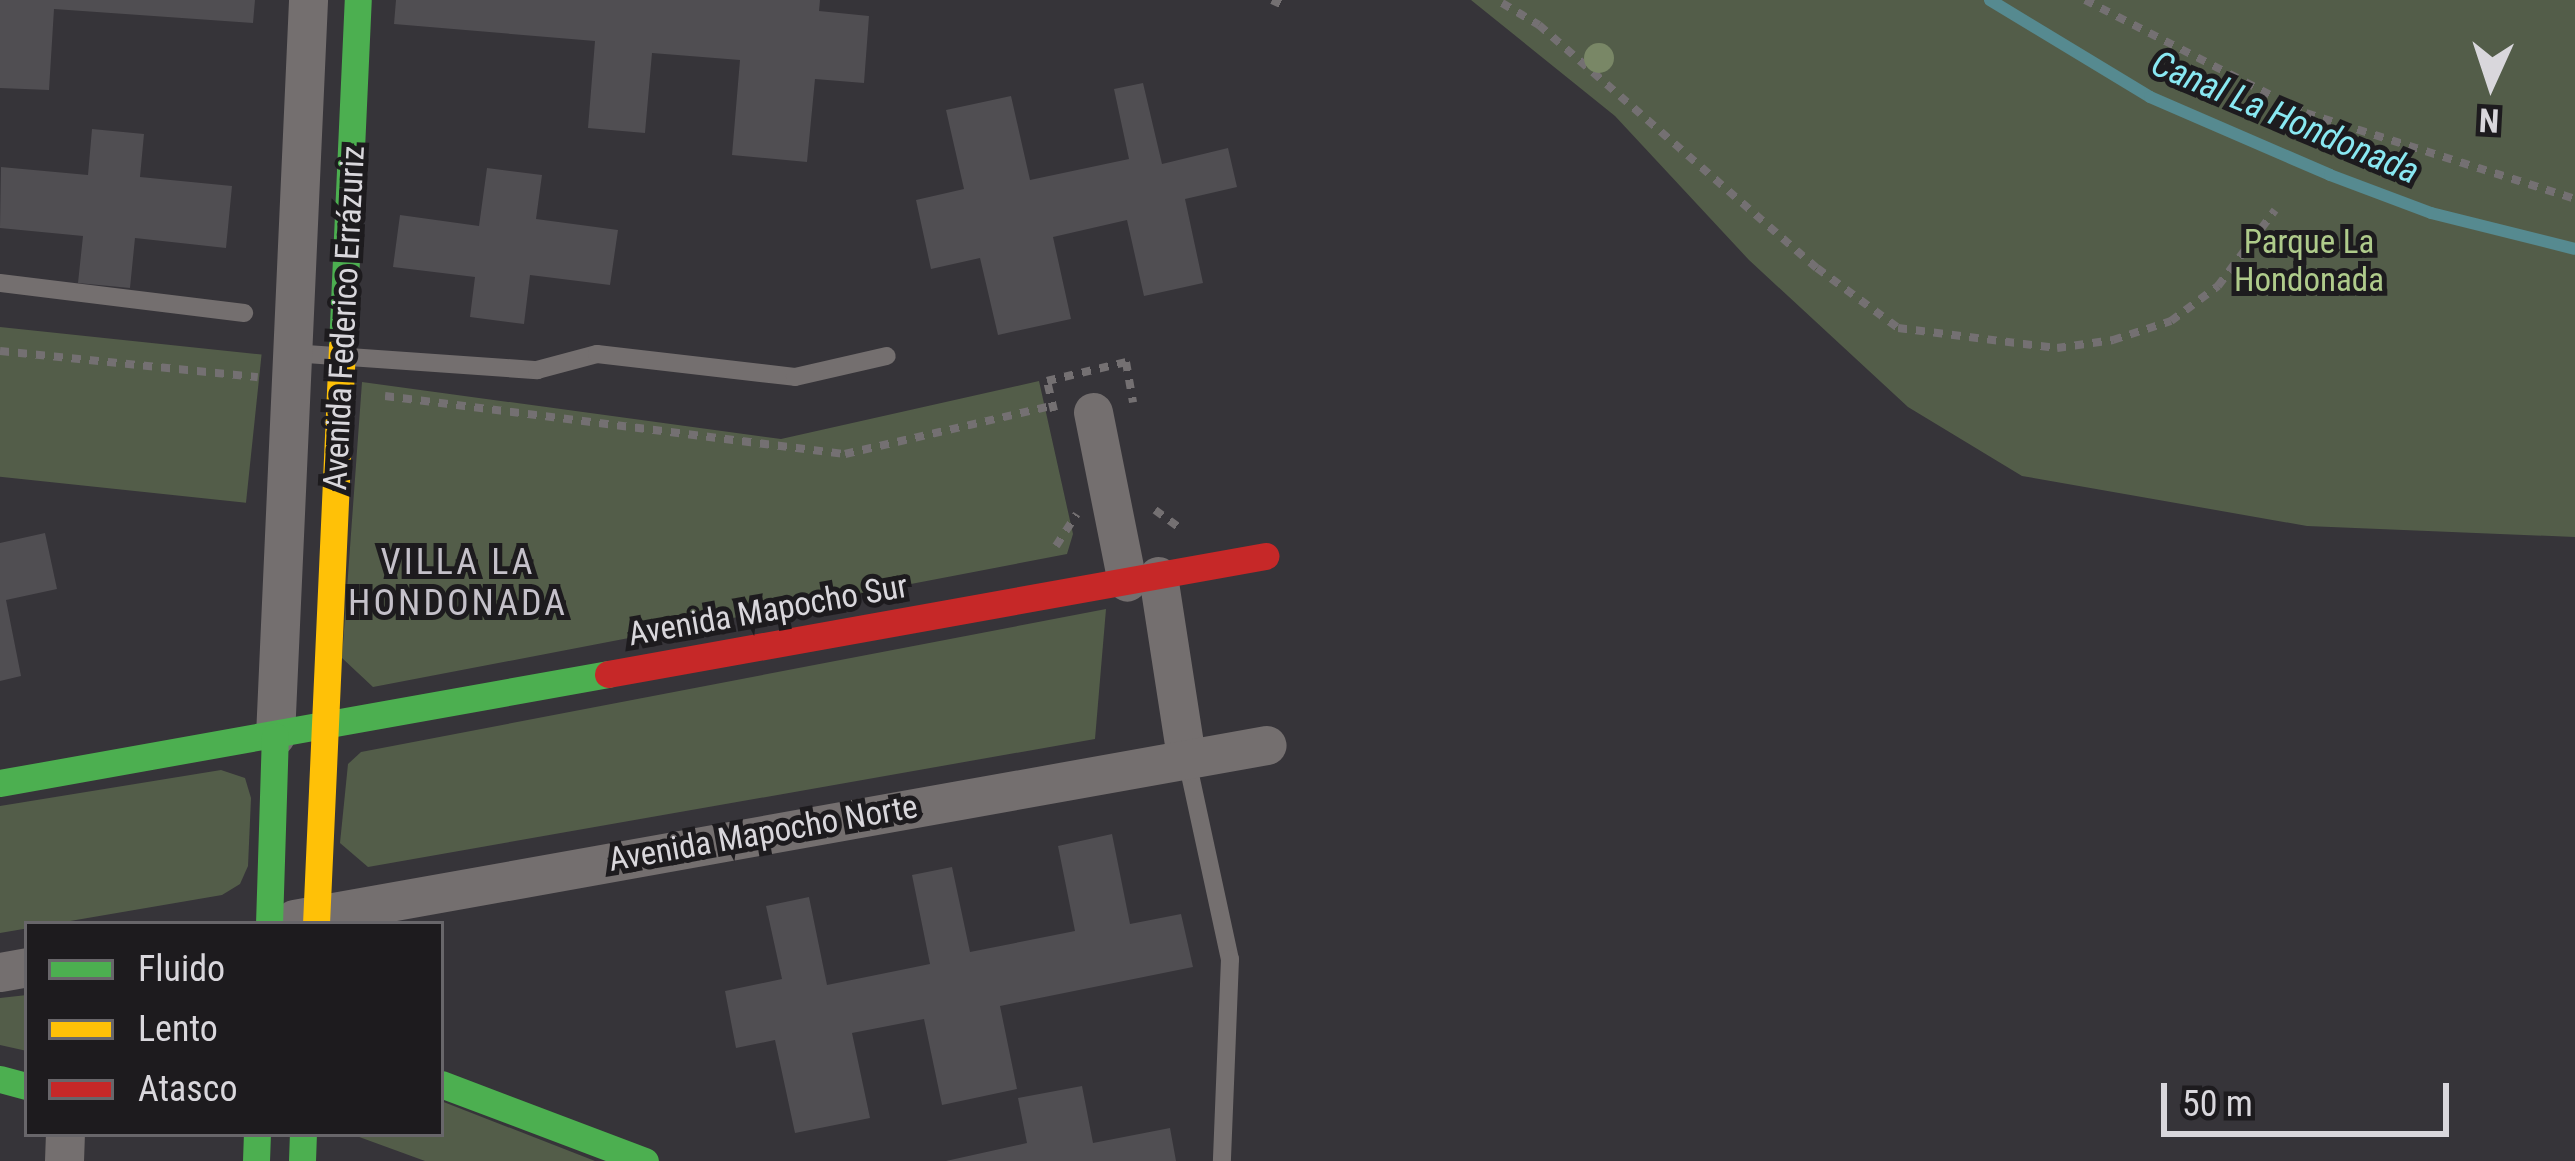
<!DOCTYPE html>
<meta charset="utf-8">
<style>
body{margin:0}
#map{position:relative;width:2575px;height:1161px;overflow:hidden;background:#363439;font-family:"Roboto Condensed",sans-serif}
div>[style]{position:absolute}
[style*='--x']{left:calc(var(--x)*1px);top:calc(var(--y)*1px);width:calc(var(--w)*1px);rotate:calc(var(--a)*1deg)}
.green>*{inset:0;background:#535d49;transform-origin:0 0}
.stream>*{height:12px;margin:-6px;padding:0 6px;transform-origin:6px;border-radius:6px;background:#568a90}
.building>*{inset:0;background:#504e52}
.path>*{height:8px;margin-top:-4px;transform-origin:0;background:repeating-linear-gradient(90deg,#747072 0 9px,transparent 0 18px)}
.lane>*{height:18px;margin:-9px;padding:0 9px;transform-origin:9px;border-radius:9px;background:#746f6f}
.street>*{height:39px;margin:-19.5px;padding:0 19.5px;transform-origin:19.5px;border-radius:19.5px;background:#746f6f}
.fast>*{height:27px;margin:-13.5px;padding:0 13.5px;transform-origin:13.5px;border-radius:13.5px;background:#4caf50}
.slow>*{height:27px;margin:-13.5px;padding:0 13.5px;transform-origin:13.5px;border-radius:13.5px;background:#ffc107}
.jam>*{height:27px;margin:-13.5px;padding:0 13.5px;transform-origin:13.5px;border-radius:13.5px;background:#c62828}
.trees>*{width:30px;height:30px;margin:-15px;border-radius:50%;background:#798766}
span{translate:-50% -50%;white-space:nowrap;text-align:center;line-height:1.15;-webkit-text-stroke:10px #1d1b1e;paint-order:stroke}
.park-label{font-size:33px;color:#afcb8b}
.street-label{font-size:33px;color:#d9d7dc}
.water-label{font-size:36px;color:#89e8f2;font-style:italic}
.neighbourhood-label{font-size:36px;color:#c5c1ca;letter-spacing:3px}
.legend{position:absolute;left:24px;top:921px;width:420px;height:216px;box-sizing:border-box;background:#1d1b1e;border:3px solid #68666a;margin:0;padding:15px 21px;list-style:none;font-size:36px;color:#d9d7dc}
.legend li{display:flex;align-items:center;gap:24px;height:60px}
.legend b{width:60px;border:3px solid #68666a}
.north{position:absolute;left:2431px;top:24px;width:120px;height:120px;-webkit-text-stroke:9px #1d1b1e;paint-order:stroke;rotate:183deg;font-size:33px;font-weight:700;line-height:48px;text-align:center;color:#d9d7dc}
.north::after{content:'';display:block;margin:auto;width:42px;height:54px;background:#d9d7dc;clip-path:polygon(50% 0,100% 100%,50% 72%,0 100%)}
.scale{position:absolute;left:2161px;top:1083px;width:288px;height:54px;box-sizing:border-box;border:6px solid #d9d7dc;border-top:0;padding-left:15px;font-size:36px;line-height:42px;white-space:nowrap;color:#d9d7dc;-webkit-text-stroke:9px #1d1b1e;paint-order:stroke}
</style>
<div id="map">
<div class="green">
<i style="clip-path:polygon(1471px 0,2575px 0,2575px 537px,2307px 526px,2022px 476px,1908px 407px,1749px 260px,1615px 116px)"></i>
<i style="left:0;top:327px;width:263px;height:149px;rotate:6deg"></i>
<i style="clip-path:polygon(1039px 381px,1073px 534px,1067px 554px,373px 687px,342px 658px,362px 382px,781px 439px)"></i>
<i style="clip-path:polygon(1106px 609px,1095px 739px,368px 867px,340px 843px,348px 764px,361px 752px)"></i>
<i style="clip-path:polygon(221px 770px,245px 778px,251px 798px,248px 866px,240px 884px,222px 895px,0 933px,0 806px)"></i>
<i style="clip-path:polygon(27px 995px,27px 1051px,0 1045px,0 998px)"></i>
<i style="clip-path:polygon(441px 1101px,595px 1161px,425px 1161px,351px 1134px,441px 1134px)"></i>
</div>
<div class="stream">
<i style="--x:1990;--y:0;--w:187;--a:31.2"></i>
<i style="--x:2150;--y:97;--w:196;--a:23.4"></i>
<i style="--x:2330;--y:175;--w:108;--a:20.6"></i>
<i style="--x:2431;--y:213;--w:148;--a:14"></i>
</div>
<div class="building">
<i style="clip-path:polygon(0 0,255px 0,253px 23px,54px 9px,49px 90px,0 88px)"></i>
<i style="clip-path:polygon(396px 0,820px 0,819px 11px,869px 16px,864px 83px,815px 79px,807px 162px,732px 155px,740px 60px,652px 53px,645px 133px,588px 128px,595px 41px,394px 24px)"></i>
<i style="clip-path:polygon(1143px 83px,1162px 164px,1228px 148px,1237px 187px,1185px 199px,1203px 283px,1144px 296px,1127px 220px,1053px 237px,1071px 319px,998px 335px,980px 258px,931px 269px,916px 200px,964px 189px,946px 110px,1011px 96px,1030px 180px,1129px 159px,1114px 89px)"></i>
<i style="clip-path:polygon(92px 129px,144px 134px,140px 177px,232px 186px,226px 248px,135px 238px,130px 288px,78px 283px,83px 236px,0 228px,1px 167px,88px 175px)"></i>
<i style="clip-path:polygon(487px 168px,542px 175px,536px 219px,618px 230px,610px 285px,530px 275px,524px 324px,470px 317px,475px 277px,393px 267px,400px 215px,479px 226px)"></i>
<i style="clip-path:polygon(45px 533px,57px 589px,6px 600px,21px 676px,0 681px,0 543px)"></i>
<i style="clip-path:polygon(1112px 834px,1130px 924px,1181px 914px,1193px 967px,1000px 1006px,1017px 1089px,942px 1105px,924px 1019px,852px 1033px,870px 1118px,795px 1133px,775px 1040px,736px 1048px,725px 991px,782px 979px,766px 906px,809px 897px,827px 985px,930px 964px,912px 875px,952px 867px,970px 952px,1075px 931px,1058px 846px)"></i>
<i style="clip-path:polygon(1082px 1086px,1093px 1143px,1170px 1128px,1176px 1161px,946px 1161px,1027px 1143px,1018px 1098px)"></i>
</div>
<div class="path">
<i style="--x:1272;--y:0;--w:14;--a:25"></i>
<i style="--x:2085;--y:0;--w:248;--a:27.1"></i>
<i style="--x:2306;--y:113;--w:282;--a:17.7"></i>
<i style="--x:1502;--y:3;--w:43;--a:30.7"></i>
<i style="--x:1539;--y:25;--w:369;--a:41.2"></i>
<i style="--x:1817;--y:268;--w:101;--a:36.5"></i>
<i style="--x:1898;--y:328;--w:160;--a:7.2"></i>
<i style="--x:2057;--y:348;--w:57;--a:-8.1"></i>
<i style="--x:2113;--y:340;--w:61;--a:-18.1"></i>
<i style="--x:2171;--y:321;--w:59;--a:-36.7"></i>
<i style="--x:2218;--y:286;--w:95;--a:-53.1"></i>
<i style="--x:0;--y:351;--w:259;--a:5.8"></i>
<i style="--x:385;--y:396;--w:464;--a:7.2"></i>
<i style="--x:845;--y:454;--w:212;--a:-13.1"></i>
<i style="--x:1054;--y:411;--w:31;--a:-103"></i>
<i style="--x:1047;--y:381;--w:81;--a:-13.5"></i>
<i style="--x:1126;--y:362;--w:41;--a:80.1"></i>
<i style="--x:1155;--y:510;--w:29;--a:36"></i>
<i style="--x:1056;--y:546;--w:38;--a:-57"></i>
</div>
<div class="lane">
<i style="--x:0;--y:283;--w:246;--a:7"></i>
<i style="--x:292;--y:353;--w:246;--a:4"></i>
<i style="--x:537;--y:370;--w:62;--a:-14.9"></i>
<i style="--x:597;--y:354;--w:199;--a:6.6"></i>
<i style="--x:795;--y:377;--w:94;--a:-12.9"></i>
<i style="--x:1186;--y:756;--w:208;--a:77.8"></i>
<i style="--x:1230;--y:959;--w:202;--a:92.3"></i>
</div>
<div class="street">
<i style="--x:1093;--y:412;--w:173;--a:78.7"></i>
<i style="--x:1158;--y:576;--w:182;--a:81.2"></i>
<i style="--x:275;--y:736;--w:737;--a:-87.43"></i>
<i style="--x:294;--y:919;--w:988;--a:-10.14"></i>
<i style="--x:0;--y:972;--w:27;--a:-10"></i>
<i style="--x:64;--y:1161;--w:27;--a:-88"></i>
</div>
<div class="fast">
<i style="--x:342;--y:347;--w:347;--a:-87.4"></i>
<i style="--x:0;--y:783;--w:618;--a:-10.16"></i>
<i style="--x:269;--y:924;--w:188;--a:-88.2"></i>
<i style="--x:0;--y:1079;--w:28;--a:15"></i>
<i style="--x:441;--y:1084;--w:218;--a:20.7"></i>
<i style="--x:256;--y:1161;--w:27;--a:-88"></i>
<i style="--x:302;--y:1161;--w:27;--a:-88"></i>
</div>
<div class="slow">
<i style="--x:316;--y:924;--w:578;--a:-87.42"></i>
</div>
<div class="jam">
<i style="--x:608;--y:674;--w:668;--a:-10.18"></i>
</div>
<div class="trees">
<i style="left:1599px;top:58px"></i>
</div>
<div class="park-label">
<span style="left:2309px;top:261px">Parque La<br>Hondonada</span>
</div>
<div class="street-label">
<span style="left:344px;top:318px;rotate:-87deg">Avenida Federico Errázuriz</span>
<span style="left:768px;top:610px;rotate:-10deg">Avenida Mapocho Sur</span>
<span style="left:763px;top:833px;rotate:-10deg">Avenida Mapocho Norte</span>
</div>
<div class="water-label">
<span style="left:2285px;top:118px;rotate:23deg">Canal La Hondonada</span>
</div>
<div class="neighbourhood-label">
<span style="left:458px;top:583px">VILLA LA<br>HONDONADA</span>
</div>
<ul class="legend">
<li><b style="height:15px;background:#4caf50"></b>Fluido</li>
<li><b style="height:15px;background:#ffc107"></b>Lento</li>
<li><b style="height:15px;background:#c62828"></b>Atasco</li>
</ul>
<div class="north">N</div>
<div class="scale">50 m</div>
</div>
